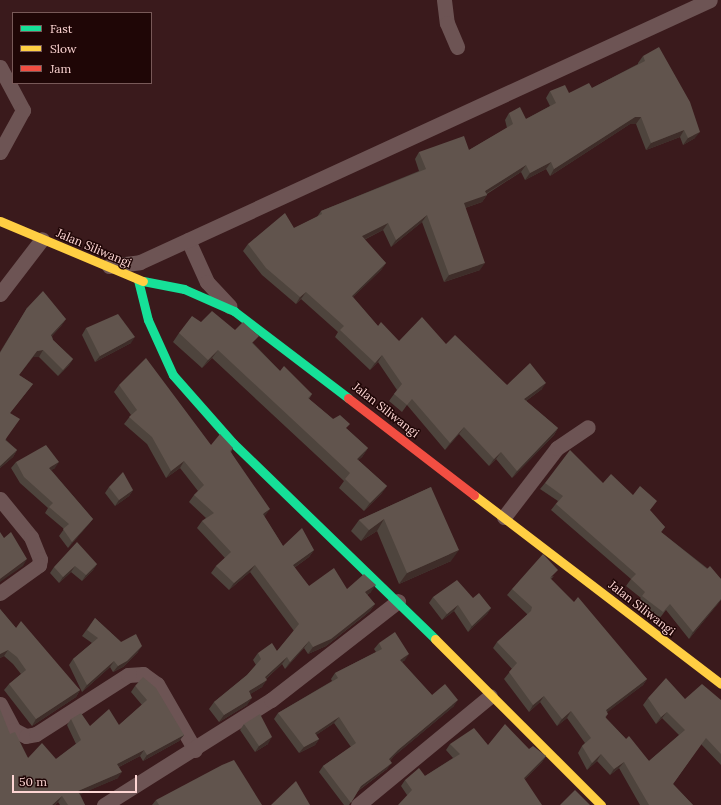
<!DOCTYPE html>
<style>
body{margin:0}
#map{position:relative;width:721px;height:805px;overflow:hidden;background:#3a1a1c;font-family:Lora,serif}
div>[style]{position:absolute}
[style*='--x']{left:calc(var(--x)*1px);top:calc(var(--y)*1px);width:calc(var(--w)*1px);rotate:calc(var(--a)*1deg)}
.street>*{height:15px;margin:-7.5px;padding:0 7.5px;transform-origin:7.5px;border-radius:7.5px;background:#6d5454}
.fast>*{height:9px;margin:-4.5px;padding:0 4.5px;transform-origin:4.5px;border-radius:4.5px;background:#16e098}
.slow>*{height:9px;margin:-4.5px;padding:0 4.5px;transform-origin:4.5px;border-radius:4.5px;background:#ffcf43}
.jam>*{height:9px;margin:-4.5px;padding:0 4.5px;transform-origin:4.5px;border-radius:4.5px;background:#f24e42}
.wall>*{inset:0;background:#4e443d}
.shaded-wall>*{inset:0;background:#3e2d29}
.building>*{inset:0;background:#61544d}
span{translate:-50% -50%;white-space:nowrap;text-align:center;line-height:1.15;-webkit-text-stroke:3px #1f0606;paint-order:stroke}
.street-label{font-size:12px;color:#fdd5d3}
.legend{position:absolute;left:12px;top:12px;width:140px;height:72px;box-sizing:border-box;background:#1f0606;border:1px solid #785958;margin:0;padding:5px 7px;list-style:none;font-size:12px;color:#fdd5d3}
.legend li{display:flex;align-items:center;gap:8px;height:20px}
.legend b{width:20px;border:1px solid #785958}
.scale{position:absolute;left:12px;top:775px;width:125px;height:18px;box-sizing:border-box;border:2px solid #fdd5d3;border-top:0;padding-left:5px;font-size:12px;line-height:14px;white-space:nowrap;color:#fdd5d3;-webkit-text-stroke:3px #1f0606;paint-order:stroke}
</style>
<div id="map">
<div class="street">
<i style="--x:444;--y:0;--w:23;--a:83"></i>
<i style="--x:447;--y:23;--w:26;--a:67"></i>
<i style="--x:0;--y:67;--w:49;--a:61.9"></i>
<i style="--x:23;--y:110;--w:48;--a:118.7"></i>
<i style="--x:188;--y:240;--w:46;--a:65.7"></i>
<i style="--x:207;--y:282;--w:33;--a:47"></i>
<i style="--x:109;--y:266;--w:31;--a:-7"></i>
<i style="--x:140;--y:262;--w:627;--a:-24.69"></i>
<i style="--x:0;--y:294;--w:69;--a:-52.6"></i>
<i style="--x:0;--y:499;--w:49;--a:50.8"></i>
<i style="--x:31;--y:537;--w:24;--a:68"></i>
<i style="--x:40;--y:559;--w:6;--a:99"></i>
<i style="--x:39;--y:565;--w:48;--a:144.3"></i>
<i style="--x:504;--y:517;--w:87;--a:-52.5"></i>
<i style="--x:557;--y:448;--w:37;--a:-34"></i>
<i style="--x:0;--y:704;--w:30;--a:62"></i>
<i style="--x:14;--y:730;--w:13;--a:27"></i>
<i style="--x:26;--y:736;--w:10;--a:-11"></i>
<i style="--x:36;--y:734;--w:109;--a:-32.7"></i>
<i style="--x:128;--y:675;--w:15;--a:-4"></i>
<i style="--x:143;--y:674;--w:17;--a:36"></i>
<i style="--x:157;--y:684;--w:76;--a:60.1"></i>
<i style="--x:104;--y:805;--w:197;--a:-32.2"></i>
<i style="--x:271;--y:700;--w:161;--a:-37.9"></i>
<i style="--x:358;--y:805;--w:171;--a:-39.5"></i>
</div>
<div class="fast">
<i style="--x:138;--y:280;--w:41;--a:76"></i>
<i style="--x:148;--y:320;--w:60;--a:65.6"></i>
<i style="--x:173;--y:375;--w:91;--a:48.6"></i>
<i style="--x:233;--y:443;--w:281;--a:44.1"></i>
<i style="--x:143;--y:281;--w:42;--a:11"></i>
<i style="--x:184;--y:289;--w:55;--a:23.7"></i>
<i style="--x:234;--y:311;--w:143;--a:37.3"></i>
</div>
<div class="slow">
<i style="--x:0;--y:221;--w:155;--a:22.8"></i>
<i style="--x:474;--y:495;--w:311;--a:37.4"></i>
<i style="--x:435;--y:639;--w:235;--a:45"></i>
</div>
<div class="jam">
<i style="--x:348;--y:398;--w:159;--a:37.6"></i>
</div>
<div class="wall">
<i style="clip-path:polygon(643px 56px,695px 138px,683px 145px,680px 137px,646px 150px,636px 124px,630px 124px,550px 176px,546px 169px,525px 180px,521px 172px,487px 194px,487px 195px,482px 202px,465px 208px,480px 270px,444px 282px,422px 222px,391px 247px,383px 230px,364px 240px,386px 263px,381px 270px,353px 297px,378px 326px,399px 341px,446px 344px,507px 385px,542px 389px,526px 401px,558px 428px,554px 435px,512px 478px,496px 459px,489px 466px,459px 434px,445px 450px,407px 405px,402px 412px,389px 401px,397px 390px,378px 362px,370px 370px,335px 337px,338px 332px,301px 299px,296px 304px,262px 275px,243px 251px,248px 244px,294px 228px,317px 217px,321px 211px,419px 171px,415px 159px,419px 152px,469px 150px,507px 128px,505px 120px,509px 113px,526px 119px,550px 106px,546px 98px,550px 91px,569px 93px,592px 88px,638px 64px,638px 63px)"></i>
<i style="clip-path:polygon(27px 308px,66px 319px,61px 326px,52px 336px,53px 340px,73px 359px,69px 365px,58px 376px,39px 357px,33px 357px,19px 375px,33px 384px,10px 413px,6px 440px,17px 450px,13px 457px,0 468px,0 352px)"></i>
<i style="clip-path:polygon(201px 322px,235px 330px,253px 343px,280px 371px,312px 394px,309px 399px,333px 419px,347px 429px,368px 448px,362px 457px,358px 460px,387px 486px,381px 494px,364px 511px,339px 488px,344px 481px,212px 358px,202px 368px,173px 342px,179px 333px)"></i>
<i style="clip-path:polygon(86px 328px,131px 343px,95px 362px,82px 335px)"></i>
<i style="clip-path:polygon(119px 385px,211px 445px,233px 448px,231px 452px,265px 516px,264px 516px,283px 546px,314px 550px,309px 557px,294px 568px,309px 586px,371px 592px,367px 595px,375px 604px,370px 611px,359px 620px,326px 646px,308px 654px,304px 648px,285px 669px,282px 664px,266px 679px,262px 687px,250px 694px,247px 705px,219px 722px,209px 709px,214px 702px,247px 675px,256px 665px,253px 660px,258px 653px,277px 651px,294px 631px,250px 572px,229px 590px,211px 573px,216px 566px,225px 558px,197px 528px,202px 521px,206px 518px,189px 502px,194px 495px,198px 491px,180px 468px,166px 478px,147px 444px,124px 424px,131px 415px,114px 392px)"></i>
<i style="clip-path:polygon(16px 462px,55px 468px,51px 470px,93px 519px,88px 525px,68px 548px,59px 536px,64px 529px,45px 513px,48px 508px,20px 483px,11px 468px)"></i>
<i style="clip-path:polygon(545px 483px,603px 483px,650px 511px,665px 527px,661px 532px,721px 579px,721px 600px,689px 639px,666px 610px,659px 619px,637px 602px,641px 598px,626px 586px,631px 579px,551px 510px,558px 501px,540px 489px)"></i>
<i style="clip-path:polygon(109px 487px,133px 490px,129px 496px,115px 506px,105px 493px)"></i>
<i style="clip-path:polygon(431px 487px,451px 561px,399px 584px,377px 531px,361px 541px,351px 531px,359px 520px)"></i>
<i style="clip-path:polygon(97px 564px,93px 570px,82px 581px,71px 572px,59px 583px,50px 573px,54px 567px)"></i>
<i style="clip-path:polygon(554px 576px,551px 579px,647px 679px,643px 685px,607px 712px,606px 718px,626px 739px,649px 761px,679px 735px,662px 718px,656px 724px,643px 705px,648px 698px,721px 700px,721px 765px,701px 744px,673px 784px,693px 805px,640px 805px,619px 768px,610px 775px,597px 761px,587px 770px,578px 753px,582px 746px,585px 743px,567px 718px,557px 726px,540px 702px,529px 712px,504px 679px,512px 669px,493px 648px,497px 642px,527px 615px,527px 614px,507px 595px,512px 589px)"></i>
<i style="clip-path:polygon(433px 597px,473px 598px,491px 608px,487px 614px,468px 632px,454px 611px,442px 620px,429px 603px)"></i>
<i style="clip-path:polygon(0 609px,16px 628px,80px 690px,76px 697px,32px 726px,4px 690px,9px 684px,21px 674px,13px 664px,4px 656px,0 658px)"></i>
<i style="clip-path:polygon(95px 618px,121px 642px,138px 652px,123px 667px,113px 672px,110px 667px,82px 692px,69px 665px,73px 659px,92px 643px,82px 636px)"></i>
<i style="clip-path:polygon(379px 643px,405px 660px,402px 662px,432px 695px,454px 706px,394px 756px,390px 761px,387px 769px,358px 791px,349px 805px,344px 805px,319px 772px,323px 766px,351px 747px,334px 723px,316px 735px,319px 739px,315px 745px,299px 753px,274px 719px,278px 713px,332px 681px,331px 679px,335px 673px,376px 652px,374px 649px)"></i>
<i style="clip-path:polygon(135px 686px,184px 735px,179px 741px,143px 761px,140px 756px,119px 767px,118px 778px,80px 794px,85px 805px,60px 805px,58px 802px,55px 805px,0 805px,10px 734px,28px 758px,56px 759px,76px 744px,67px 725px,71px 719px,90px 726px,119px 725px,142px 705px,131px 692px)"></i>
<i style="clip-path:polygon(244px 724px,268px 744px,255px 752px,240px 730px)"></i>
<i style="clip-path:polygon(450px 744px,488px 745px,529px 749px,546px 756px,542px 762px,525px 779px,407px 795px,401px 786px,405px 780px,425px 776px,453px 758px,446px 750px)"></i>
<i style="clip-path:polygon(156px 800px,262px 805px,152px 805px)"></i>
</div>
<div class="shaded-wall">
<i style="clip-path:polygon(635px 117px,641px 117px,636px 124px,630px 124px,550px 176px,554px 169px)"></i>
<i style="clip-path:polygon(684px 130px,680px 137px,646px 150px,651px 143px)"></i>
<i style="clip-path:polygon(700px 132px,695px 138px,683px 145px,688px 138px)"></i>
<i style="clip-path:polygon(551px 162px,546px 169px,525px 180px,530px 173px)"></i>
<i style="clip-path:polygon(526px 165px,521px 172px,482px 196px,487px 195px,482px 202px,459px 210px,464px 203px,485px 191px)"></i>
<i style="clip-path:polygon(427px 215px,422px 222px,391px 247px,396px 240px)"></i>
<i style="clip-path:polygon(388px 223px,383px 230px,357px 243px,362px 236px)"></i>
<i style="clip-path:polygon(386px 263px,381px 270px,347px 303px,352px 296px)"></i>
<i style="clip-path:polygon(485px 263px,480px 270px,444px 282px,449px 275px)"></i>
<i style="clip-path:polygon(306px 292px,301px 299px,296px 304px,300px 297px)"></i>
<i style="clip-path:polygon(66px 319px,61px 326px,47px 341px,51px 335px)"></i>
<i style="clip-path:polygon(135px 337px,131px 343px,95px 362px,100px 356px)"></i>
<i style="clip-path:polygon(43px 350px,39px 357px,33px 357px,14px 381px,37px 351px)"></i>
<i style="clip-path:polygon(218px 350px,212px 358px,202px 368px,208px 360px)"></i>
<i style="clip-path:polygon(382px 355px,378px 362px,370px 370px,375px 363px)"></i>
<i style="clip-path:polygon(73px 359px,69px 365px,58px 376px,63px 370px)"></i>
<i style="clip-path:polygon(546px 383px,542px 389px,519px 406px,524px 399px)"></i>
<i style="clip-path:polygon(464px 427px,459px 434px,445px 450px,450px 443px)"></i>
<i style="clip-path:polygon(558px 428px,554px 435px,512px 478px,517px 471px)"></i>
<i style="clip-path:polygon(368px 448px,362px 457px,351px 467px,357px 459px)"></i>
<i style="clip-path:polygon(17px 450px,13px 457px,0 468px,0 466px)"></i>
<i style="clip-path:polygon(501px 452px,496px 459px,489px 466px,494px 459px)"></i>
<i style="clip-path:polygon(184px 461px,180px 468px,166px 478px,171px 471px)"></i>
<i style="clip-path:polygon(59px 462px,55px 468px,45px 474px,49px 468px)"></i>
<i style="clip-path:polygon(387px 486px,381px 494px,364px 511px,370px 503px)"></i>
<i style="clip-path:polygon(133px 490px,129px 496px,115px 506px,119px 500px)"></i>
<i style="clip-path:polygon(270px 509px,265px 516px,258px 521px,263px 514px)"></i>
<i style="clip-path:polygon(93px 519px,88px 525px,68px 548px,72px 542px)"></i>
<i style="clip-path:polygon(384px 519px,377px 531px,361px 541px,369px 530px)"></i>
<i style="clip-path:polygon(314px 550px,309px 557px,288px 572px,293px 565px)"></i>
<i style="clip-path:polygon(459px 550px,451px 561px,399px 584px,407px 573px)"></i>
<i style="clip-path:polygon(27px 559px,23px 566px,0 582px,0 579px)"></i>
<i style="clip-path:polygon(97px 564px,93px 570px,82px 581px,86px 575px)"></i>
<i style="clip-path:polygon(255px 565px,250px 572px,229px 590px,234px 583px)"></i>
<i style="clip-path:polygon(75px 566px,71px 572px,59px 583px,63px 577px)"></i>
<i style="clip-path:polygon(376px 585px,371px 592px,360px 599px,365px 592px)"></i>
<i style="clip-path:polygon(721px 599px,721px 600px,689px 639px,693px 632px)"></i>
<i style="clip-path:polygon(375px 604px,370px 611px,326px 646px,308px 654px,313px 647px)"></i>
<i style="clip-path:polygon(458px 605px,454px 611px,442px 620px,447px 614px)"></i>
<i style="clip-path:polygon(491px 608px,487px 614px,468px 632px,472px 626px)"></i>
<i style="clip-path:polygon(309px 641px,304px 648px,285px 669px,290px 662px)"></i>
<i style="clip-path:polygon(142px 646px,138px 652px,123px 667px,113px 672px,118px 666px)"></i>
<i style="clip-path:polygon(8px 650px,4px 656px,0 658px,0 654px)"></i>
<i style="clip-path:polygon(409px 654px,405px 660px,396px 666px,400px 660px)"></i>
<i style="clip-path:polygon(287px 657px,282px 664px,260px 684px,265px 677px)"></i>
<i style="clip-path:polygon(114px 661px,110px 667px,82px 692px,87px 685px)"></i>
<i style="clip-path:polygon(647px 679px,643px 685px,601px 717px,606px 710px)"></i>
<i style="clip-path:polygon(267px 680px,262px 687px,244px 698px,249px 691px)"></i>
<i style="clip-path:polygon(80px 690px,76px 697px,32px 726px,36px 719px)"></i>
<i style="clip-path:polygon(544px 696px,540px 702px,529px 712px,533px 705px)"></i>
<i style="clip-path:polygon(252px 698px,247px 705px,219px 722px,224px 715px)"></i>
<i style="clip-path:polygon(458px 700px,454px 706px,394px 756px,385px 766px,389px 759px,398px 750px)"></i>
<i style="clip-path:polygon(571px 711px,567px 718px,557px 726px,562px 719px)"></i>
<i style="clip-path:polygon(667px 712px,662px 718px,656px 724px,661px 717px)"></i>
<i style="clip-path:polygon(339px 717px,334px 723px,310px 739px,315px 733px)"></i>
<i style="clip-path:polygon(184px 735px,179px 741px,143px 761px,147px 755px)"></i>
<i style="clip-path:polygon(272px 737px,268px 744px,255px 752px,259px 746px)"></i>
<i style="clip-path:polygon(319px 739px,315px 745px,299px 753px,304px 747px)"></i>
<i style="clip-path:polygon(144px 750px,140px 756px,113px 770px,117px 764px)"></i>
<i style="clip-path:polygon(601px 754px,597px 761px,587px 770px,592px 763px)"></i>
<i style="clip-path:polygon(546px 756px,542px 762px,520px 784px,524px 778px)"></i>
<i style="clip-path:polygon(624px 762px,619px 768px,610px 775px,614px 769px)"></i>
<i style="clip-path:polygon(392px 763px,387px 769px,356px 792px,361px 786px)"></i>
<i style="clip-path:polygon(122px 772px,118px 778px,74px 797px,78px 791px)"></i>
<i style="clip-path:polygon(62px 796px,58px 802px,55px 805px,52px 805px)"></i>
</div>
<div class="building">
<i style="clip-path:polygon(659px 47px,690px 102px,700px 132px,688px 138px,684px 130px,651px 143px,641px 117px,635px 117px,554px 169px,551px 162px,530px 173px,526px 165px,485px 191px,487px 195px,464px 203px,485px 263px,449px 275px,427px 215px,396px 240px,388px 223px,362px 236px,386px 263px,352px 296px,378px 326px,381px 322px,399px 341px,422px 317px,446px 344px,455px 335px,507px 385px,530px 363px,546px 383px,524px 399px,558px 428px,517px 471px,501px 452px,494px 459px,464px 427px,450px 443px,412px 399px,407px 405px,394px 394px,402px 384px,382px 355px,375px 363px,340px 330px,344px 326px,306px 292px,300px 297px,266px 268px,248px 244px,285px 213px,294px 228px,322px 214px,321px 211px,426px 169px,419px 152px,464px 136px,469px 150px,513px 124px,509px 113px,520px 107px,526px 119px,556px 103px,550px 91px,565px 85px,569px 93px,589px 83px,592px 88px,645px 61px,643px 56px)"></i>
<i style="clip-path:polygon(43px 291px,66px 319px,51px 335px,53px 340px,73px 359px,63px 370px,43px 350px,37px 351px,19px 375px,33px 384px,10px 413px,20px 419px,5px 440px,17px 450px,0 466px,0 353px,27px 308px)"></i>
<i style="clip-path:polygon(212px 311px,235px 330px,243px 322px,259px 336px,252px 343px,280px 371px,284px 366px,312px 394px,308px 398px,333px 419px,340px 415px,350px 424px,346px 428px,368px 448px,357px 459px,387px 486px,370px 503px,345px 479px,350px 473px,218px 350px,208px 360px,179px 333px,192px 316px,201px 322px)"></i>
<i style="clip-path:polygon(118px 314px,135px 337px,100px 356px,86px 328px)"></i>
<i style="clip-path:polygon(146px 358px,211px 445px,220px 434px,233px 448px,230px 451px,270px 509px,263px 514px,283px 546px,302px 528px,314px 550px,293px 565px,309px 586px,334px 568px,347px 589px,364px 574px,376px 585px,365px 592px,375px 604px,364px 613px,331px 639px,313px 647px,309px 641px,290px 662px,287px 657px,265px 677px,267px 680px,249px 691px,252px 698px,224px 715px,214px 702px,247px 675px,261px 659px,258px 653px,272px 643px,277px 651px,299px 624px,255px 565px,234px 583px,216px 566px,231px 552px,202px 521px,214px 513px,194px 495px,204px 485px,184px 461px,171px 471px,152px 437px,129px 417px,137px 410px,119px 385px)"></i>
<i style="clip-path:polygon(46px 445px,59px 462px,49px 468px,93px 519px,72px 542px,63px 529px,69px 524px,49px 507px,53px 503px,24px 477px,16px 462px)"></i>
<i style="clip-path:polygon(570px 450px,603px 483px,611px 474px,633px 495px,640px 486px,657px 501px,650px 510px,665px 527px,661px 532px,707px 569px,710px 566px,721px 579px,721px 599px,693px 632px,670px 604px,663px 612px,642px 596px,645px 592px,631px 579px,636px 574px,556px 504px,563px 496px,545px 483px)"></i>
<i style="clip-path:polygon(123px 472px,133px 490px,119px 500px,109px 487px)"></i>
<i style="clip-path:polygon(431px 487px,459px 550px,407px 573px,384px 519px,369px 530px,359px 520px)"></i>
<i style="clip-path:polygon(0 532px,4px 538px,11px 532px,27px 559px,0 579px)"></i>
<i style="clip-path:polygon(77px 542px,97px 564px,86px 575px,75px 566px,63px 577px,54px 567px)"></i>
<i style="clip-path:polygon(543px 554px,558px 570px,550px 578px,574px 602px,578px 597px,647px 679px,606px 710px,608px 714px,605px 717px,626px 739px,629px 736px,649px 761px,685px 730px,667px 712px,661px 717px,648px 698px,666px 678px,685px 699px,702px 684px,721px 700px,721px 754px,706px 738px,673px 784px,693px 805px,649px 805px,624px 762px,614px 769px,601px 754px,592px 763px,582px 746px,591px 738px,571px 711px,562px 719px,544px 696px,533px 705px,509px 672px,517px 663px,497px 642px,531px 611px,532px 607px,512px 589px)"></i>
<i style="clip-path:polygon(457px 580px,473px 598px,479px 593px,491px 608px,472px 626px,458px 605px,447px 614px,433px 597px)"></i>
<i style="clip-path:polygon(0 609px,16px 628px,21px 621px,80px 690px,36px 719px,9px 684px,26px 670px,17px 657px,8px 650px,0 654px)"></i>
<i style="clip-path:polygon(95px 618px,121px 642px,136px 634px,142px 646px,127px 661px,118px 666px,114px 661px,87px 685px,73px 659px,98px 638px,87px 630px)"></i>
<i style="clip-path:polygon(395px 632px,409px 654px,400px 660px,432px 695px,445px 684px,458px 700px,398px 750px,389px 759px,392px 763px,361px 786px,351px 803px,323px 766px,356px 743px,339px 717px,315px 733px,319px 739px,304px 747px,278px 713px,338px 678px,335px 673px,382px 649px,379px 643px)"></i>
<i style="clip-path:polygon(143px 677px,156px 688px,184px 735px,147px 755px,144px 750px,117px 764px,122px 772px,78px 791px,85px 805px,68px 805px,62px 796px,52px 805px,0 805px,0 709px,10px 734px,15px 732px,28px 758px,42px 743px,56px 759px,81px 740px,71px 719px,81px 713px,90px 726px,109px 709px,119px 725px,147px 700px,135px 686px)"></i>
<i style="clip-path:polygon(260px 714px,272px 737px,259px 746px,244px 724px)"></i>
<i style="clip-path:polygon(505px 724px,529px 749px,533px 746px,546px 756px,524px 778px,542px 805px,398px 805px,412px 790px,405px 780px,419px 768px,425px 776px,460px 754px,450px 744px,474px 728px,488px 745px)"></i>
<i style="clip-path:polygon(234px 760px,262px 805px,159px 805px,156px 800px,222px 765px)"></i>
<i style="clip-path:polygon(296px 781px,310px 805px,271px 805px)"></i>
<i style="clip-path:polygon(575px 790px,590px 805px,560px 805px)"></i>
</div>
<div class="street-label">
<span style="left:94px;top:248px;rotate:23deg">Jalan Siliwangi</span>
<span style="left:386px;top:410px;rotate:38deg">Jalan Siliwangi</span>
<span style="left:642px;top:608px;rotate:38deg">Jalan Siliwangi</span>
</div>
<ul class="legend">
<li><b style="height:5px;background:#16e098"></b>Fast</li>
<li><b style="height:5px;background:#ffcf43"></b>Slow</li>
<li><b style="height:5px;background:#f24e42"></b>Jam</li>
</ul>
<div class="scale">50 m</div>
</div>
